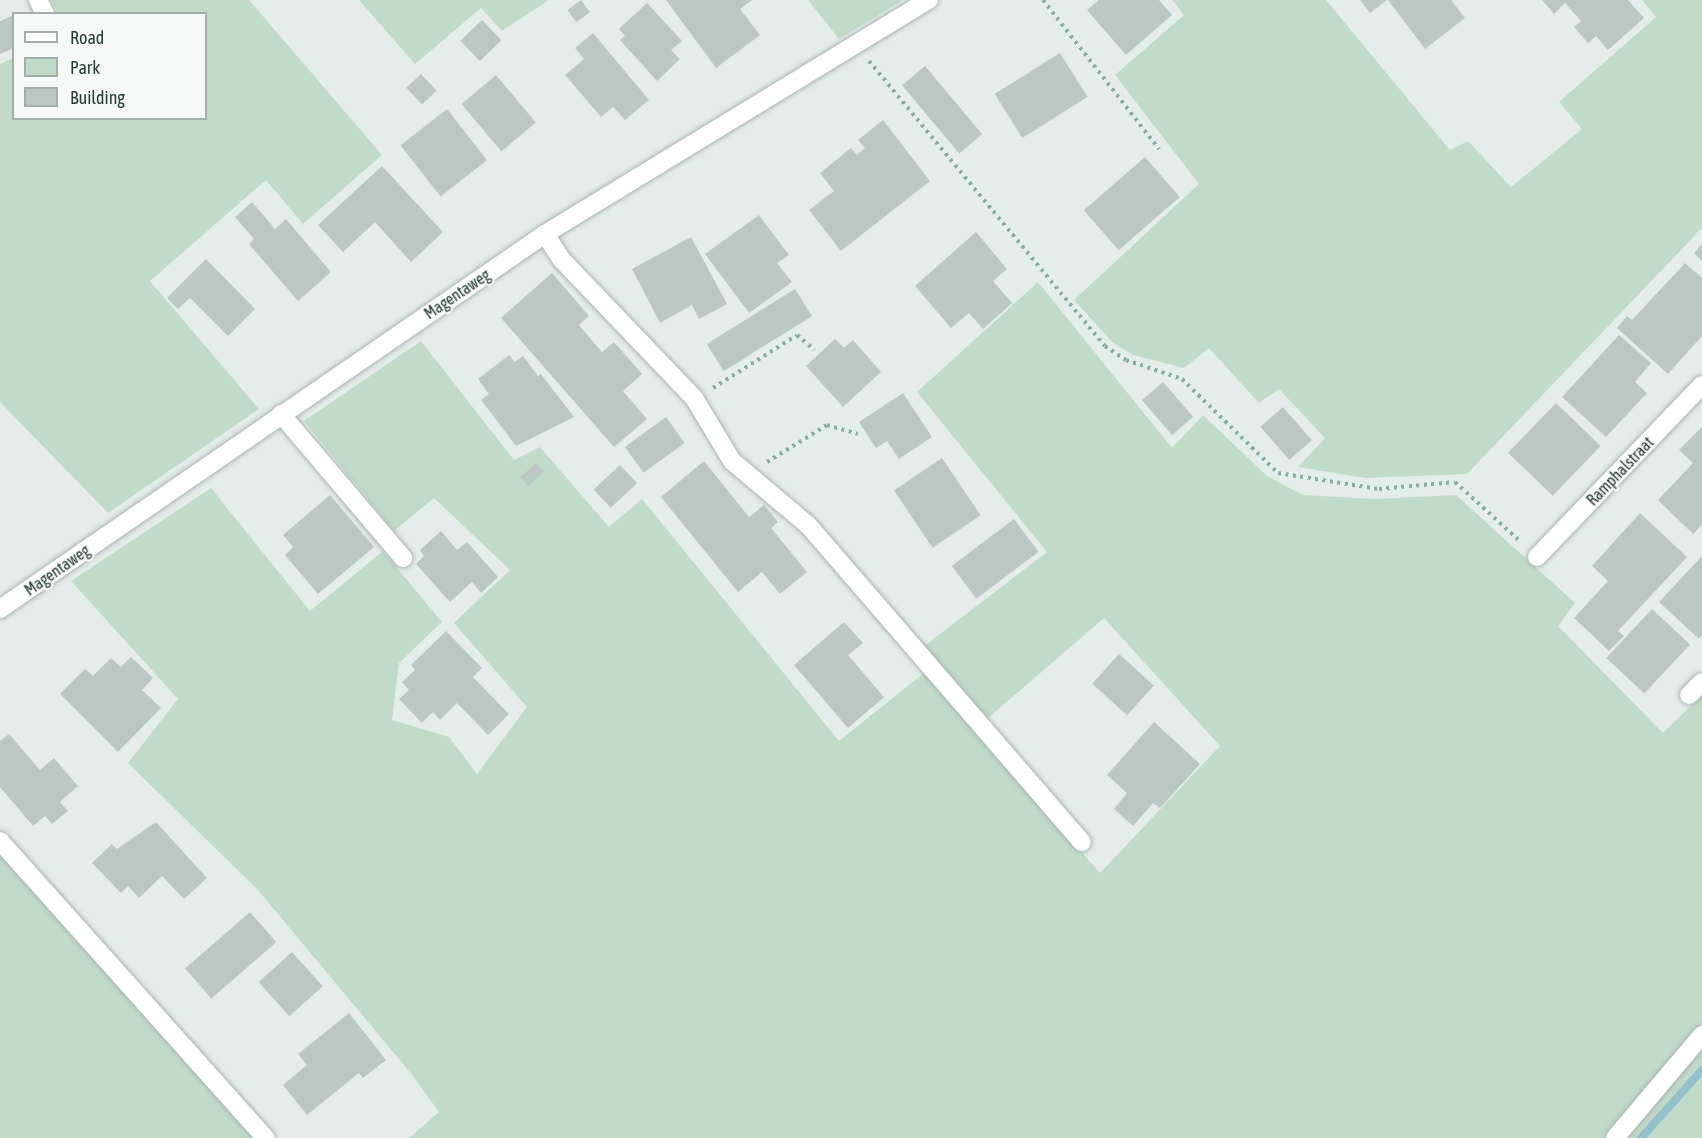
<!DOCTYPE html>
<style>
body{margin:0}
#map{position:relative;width:1702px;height:1138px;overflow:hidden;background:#e5edea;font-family:"Asap Condensed",sans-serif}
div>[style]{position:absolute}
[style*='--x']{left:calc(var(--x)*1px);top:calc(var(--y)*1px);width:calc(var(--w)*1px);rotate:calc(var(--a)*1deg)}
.green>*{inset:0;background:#c1dbc9}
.stream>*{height:8px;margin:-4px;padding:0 4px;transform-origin:4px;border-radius:4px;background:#94c1cb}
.building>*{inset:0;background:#bbc7c3;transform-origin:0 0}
.path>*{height:4px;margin-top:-2px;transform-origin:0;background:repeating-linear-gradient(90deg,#89ada3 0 3px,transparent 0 7.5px)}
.roads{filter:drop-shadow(0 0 2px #a8b5b1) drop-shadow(0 0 2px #a8b5b1)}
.minor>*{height:18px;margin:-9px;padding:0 9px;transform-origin:9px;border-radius:9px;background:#fff}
span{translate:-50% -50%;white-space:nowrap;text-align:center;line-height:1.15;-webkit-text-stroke:4.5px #f6f9f8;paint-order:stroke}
.street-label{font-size:16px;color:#263d37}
.legend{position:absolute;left:12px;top:12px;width:195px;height:108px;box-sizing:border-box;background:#f6f9f8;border:2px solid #a3aeab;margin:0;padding:8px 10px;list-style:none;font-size:18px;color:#263d37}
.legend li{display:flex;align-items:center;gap:12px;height:30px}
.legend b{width:30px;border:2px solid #a3aeab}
</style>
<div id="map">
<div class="green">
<i style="clip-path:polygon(51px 0,249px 0,382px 155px,303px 224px,266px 180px,150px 281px,259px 409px,108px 513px,0 402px,0 64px,13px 58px,14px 118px,206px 118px,206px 14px,58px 13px)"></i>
<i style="clip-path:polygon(359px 0,549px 0,502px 31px,481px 8px,415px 64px)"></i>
<i style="clip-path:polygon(808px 0,903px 0,839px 39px)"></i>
<i style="clip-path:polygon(1172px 0,1326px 0,1450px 150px,1468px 141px,1511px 187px,1582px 129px,1559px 102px,1656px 17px,1642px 0,1702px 0,1702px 228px,1467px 474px,1366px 478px,1298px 467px,1325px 438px,1279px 389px,1259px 403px,1209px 348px,1184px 368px,1133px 355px,1113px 343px,1074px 300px,1199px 184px,1115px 75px,1184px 15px)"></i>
<i style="clip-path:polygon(1038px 282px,1172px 448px,1203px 415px,1267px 476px,1303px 495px,1376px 499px,1456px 495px,1575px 603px,1558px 626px,1663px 733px,1702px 695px,1702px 1022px,1604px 1138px,409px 1138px,439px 1112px,413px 1076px,257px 889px,128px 763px,178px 699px,71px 581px,211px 488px,310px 611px,383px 551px,442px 622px,399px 663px,392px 720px,449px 737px,477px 774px,527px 707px,454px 623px,510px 570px,434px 498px,394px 531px,304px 421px,421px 341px,514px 460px,540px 447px,609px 527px,642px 499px,839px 741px,924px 673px,1100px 873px,1220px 746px,1104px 618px,987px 719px,923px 647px,1047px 552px,917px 392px)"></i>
<i style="clip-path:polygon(0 855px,254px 1138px,0 1138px)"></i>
<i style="clip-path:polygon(1702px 1049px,1702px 1138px,1624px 1138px)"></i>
</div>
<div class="stream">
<i style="--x:1641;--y:1138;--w:91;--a:-48.1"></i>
</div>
<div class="building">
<i style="left:581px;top:0;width:15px;height:17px;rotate:53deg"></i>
<i style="clip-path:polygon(666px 0,752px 0,740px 9px,760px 35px,716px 68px)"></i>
<i style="clip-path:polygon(1099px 0,1159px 0,1172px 15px,1126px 55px,1087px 10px)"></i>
<i style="clip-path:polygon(1360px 0,1387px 0,1370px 13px)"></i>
<i style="clip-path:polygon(1388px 0,1451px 0,1465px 18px,1425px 49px)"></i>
<i style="clip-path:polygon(1542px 0,1628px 0,1644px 18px,1608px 50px,1596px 36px,1588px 43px,1574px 27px,1581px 21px,1565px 3px,1554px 14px)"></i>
<i style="clip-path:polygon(647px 3px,682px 41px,671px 50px,680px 59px,657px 81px,620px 40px,625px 36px,619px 29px)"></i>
<i style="clip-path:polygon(14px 15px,14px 48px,0 54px,0 21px)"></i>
<i style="left:482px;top:20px;width:28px;height:30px;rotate:46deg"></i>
<i style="clip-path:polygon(593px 33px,649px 100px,625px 120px,613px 107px,601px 117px,565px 75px,584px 59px,575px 48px)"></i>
<i style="left:1060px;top:53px;width:52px;height:77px;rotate:58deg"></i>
<i style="left:925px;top:66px;width:89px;height:30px;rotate:50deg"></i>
<i style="left:421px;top:74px;width:23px;height:20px;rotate:47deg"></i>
<i style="left:496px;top:75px;width:62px;height:45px;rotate:50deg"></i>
<i style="left:447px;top:109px;width:65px;height:59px;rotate:52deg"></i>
<i style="clip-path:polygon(883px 120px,930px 181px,841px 251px,809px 210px,834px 191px,820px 173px,851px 148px,857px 155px,865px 148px,858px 140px)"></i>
<i style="left:1145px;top:157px;width:53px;height:81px;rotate:49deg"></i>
<i style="clip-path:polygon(382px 166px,443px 232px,411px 262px,375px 222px,343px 252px,318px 225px)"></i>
<i style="clip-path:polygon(252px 202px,275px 229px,286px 219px,331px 272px,298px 301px,249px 244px,254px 239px,235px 217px)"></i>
<i style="clip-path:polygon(759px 215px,789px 255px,777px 263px,792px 282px,749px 313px,705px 254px)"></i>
<i style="clip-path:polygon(976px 232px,1007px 269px,993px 281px,1012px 303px,983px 329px,969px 313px,951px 328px,915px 286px)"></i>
<i style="clip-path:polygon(691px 237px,727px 304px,699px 319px,692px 305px,660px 323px,632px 269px)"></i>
<i style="clip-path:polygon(1702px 244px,1702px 261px,1694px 253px)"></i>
<i style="clip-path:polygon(206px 259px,255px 309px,228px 336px,190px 298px,178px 309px,167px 298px)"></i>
<i style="clip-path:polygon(1685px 263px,1702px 278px,1702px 336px,1668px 374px,1617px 328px,1627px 316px,1632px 320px)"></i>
<i style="clip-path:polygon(552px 273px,589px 316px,579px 325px,602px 352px,614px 342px,642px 374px,623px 391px,647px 419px,614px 447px,501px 318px)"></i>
<i style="left:795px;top:289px;width:32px;height:104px;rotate:58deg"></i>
<i style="clip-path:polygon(1619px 335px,1651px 363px,1635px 382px,1647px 393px,1606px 437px,1562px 397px)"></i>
<i style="clip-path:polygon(835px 339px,844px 348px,853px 340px,881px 372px,843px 407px,806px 366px)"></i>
<i style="clip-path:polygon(509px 355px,515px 362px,523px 356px,538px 376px,541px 374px,574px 417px,516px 446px,481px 400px,489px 394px,478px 379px)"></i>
<i style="left:1163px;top:382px;width:46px;height:28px;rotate:49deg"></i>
<i style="clip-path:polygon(903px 393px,932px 437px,899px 459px,887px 441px,876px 448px,859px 422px)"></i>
<i style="left:1556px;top:403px;width:62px;height:69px;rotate:44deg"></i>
<i style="left:1283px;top:407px;width:44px;height:30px;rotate:49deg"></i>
<i style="left:666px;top:417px;width:32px;height:51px;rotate:54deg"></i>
<i style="clip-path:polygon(1702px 427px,1702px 525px,1693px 534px,1658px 500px,1693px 463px,1679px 450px)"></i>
<i style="left:942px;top:458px;width:69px;height:58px;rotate:56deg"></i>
<i style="clip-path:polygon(704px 461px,749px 517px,764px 505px,778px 522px,771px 528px,807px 572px,780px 594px,762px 572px,738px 592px,661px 497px)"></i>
<i style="left:536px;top:463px;width:12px;height:21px;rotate:48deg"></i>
<i style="left:620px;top:465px;width:25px;height:36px;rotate:47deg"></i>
<i style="clip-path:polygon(330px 495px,374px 547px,318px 594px,285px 555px,293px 547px,283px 535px)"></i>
<i style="clip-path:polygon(1640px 513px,1687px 557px,1618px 631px,1624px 636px,1609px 651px,1574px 618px,1608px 581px,1592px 566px)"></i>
<i style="left:1014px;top:519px;width:41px;height:78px;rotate:53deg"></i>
<i style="clip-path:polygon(441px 531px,457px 550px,467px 542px,498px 577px,481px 593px,472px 582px,450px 602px,416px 564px,424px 556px,420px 550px)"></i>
<i style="clip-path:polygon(1702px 556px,1702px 635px,1699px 639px,1659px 602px)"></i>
<i style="left:1652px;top:609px;width:52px;height:67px;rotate:43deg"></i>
<i style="clip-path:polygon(844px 622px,863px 643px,848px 655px,884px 697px,848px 728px,794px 665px)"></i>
<i style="clip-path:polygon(446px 631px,482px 668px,473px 677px,509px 714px,488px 735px,457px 703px,440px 720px,433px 712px,422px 723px,399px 699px,409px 690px,402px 682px,415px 670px,411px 665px)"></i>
<i style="left:1119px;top:654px;width:47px;height:40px;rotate:42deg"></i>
<i style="clip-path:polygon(131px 657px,153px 678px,142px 690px,161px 708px,118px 752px,60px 694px,85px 669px,93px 676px,111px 658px,121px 667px)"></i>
<i style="clip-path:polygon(1154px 722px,1200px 764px,1160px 808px,1153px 803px,1133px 826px,1114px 809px,1127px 793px,1107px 775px)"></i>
<i style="clip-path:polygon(9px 734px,40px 770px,54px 758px,78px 786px,60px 802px,68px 811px,52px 824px,45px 816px,33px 826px,0 787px,0 741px)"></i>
<i style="clip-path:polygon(156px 822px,207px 878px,184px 899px,162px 876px,139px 898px,128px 886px,121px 893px,92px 863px,112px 844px,117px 849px)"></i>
<i style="left:250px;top:912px;width:40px;height:86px;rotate:49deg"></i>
<i style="left:292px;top:952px;width:46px;height:45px;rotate:48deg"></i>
<i style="clip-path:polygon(349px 1013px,386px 1060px,363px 1078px,359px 1073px,307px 1115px,283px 1085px,307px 1065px,298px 1054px)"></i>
</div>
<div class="path">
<i style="--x:1043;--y:0;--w:189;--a:52.1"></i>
<i style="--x:869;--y:61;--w:370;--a:50.4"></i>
<i style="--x:1105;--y:346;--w:25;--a:34"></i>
<i style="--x:1126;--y:360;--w:59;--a:18.7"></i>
<i style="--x:1182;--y:379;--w:134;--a:44.4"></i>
<i style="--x:1278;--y:473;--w:102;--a:9"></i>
<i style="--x:1379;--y:489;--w:76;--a:-5.3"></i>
<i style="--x:1455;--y:482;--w:89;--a:42.3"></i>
<i style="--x:713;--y:388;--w:99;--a:-32.2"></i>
<i style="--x:797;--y:335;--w:23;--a:41"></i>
<i style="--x:767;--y:462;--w:70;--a:-31.7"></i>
<i style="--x:827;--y:425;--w:32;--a:16"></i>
</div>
<div class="roads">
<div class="minor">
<i style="--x:38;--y:0;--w:16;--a:63"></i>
<i style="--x:545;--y:234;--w:31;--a:57"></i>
<i style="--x:562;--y:260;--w:191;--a:46.3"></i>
<i style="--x:694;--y:398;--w:74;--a:58.9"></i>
<i style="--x:732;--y:461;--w:99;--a:40.1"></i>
<i style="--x:808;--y:525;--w:419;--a:49.2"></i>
<i style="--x:281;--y:414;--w:189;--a:49.7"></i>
<i style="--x:1537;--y:557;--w:238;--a:-46.2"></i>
<i style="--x:0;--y:609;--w:662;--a:-34.53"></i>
<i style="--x:545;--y:234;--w:450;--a:-31.4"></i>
<i style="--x:1689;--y:695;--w:18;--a:-45"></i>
<i style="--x:0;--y:841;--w:399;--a:48.2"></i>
<i style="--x:1615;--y:1138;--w:135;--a:-49.8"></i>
</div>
</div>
<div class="street-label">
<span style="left:457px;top:294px;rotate:-34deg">Magentaweg</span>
<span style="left:1620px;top:471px;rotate:-46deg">Ramphalstraat</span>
<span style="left:57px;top:570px;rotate:-35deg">Magentaweg</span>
</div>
<ul class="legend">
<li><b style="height:8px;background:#fff"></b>Road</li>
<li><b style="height:16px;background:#c1dbc9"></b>Park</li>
<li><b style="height:16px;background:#bbc7c3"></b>Building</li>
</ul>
</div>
